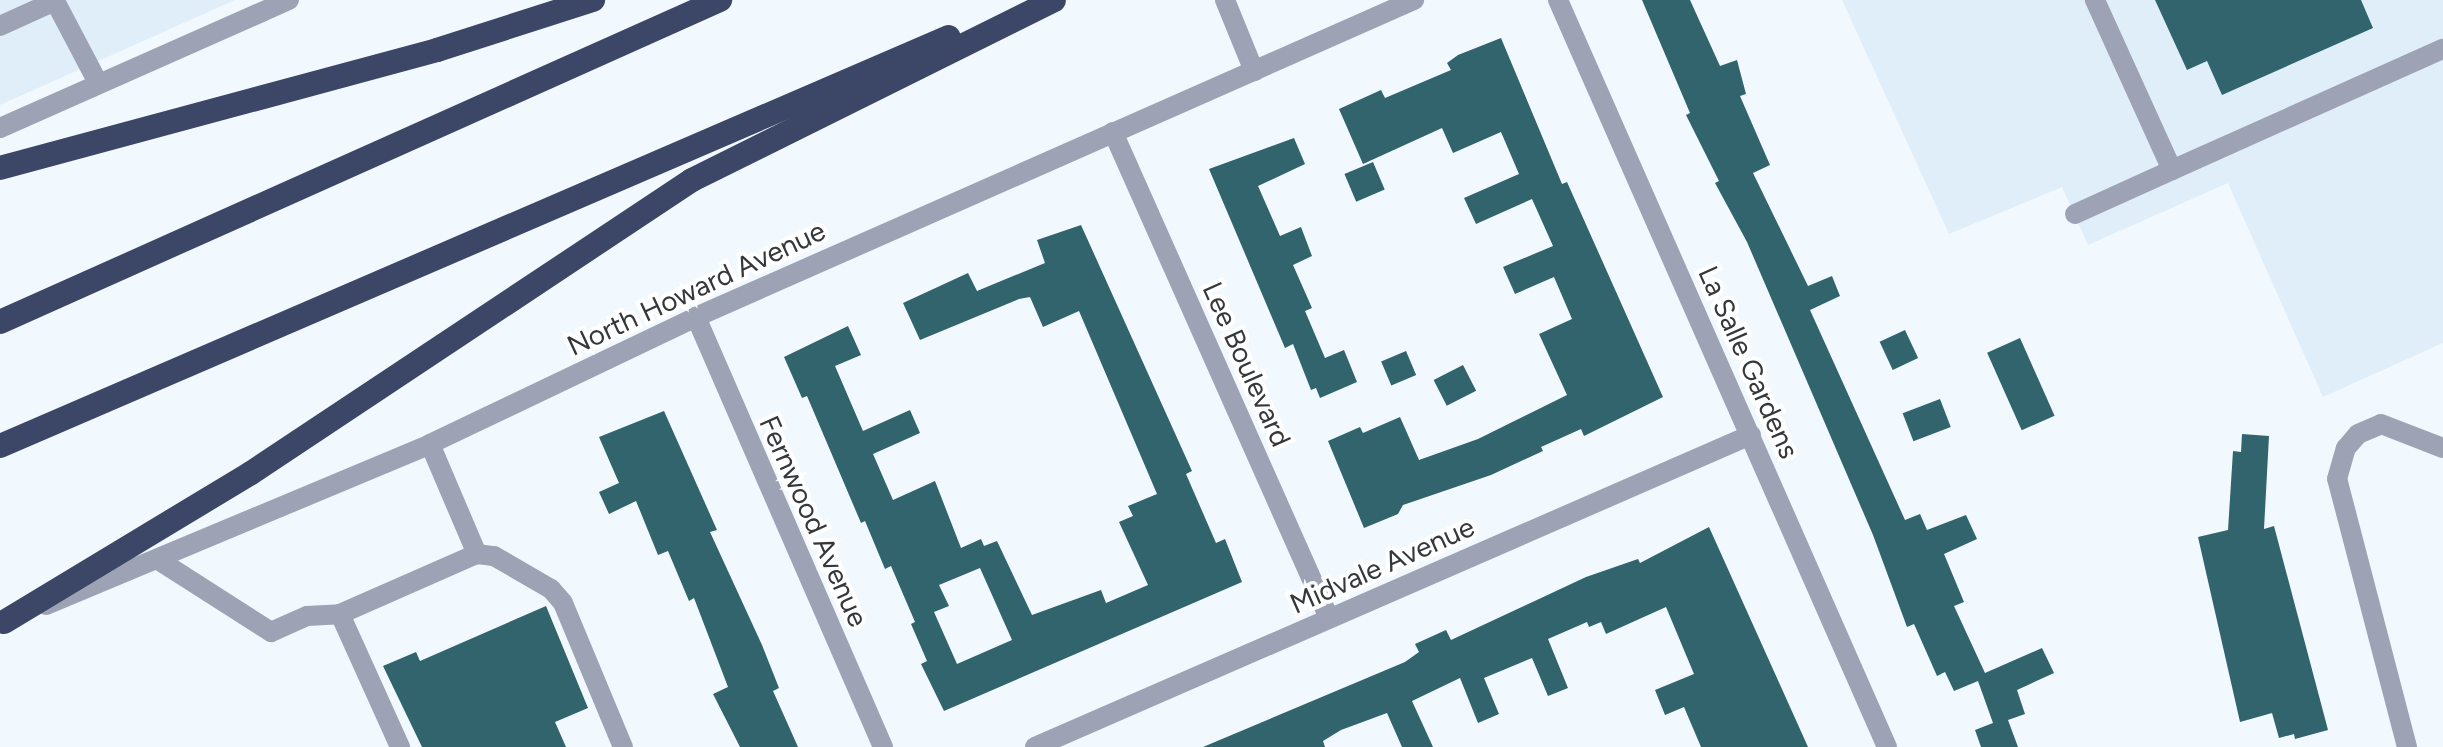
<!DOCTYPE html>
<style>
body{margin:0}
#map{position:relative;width:2443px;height:747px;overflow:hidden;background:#f1f8fe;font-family:Figtree,sans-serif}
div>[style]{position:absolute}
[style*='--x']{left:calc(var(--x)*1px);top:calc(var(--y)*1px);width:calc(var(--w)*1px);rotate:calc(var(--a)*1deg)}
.built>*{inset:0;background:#e0eef9}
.building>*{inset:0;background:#31646d;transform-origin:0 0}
.minor>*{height:20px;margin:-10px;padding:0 10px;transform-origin:10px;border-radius:10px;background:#9da3b4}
.highway>*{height:24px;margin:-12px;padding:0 12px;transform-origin:12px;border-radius:12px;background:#3c4666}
span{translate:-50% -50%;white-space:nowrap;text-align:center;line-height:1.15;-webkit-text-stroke:8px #fff;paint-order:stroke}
.street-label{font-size:28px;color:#35383b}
</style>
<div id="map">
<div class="built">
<i style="clip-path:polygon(0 0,235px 0,0 105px)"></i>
<i style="clip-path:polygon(1842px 0,2443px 0,2443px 343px,2323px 397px,2228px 183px,2088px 245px,2062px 187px,1949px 234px)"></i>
</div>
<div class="building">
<i style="clip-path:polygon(1642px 0,1690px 0,1720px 66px,1737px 60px,1746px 94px,1740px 96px,1770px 165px,1753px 173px,1808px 286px,1832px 276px,1840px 296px,1810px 310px,1905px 520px,1920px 514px,1927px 530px,1966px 515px,1977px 539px,1944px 554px,1964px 602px,1954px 606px,1985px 673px,2042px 648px,2054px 673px,2017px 690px,2025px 714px,2008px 720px,2018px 747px,1981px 747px,1975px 730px,1993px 723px,1978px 681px,1954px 691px,1945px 672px,1937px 676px,1914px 624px,1907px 627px,1873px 535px,1747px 242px,1715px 183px,1719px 181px,1686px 115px,1690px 113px)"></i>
<i style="clip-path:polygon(2155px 0,2361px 0,2373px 28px,2222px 95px,2207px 61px,2187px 70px)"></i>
<i style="clip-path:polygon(1501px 38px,1562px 184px,1567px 182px,1663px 397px,1584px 436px,1581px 429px,1541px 447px,1543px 451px,1491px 475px,1403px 505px,1398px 514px,1364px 528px,1328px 441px,1360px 427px,1363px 433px,1400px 417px,1419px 460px,1478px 439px,1567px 395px,1539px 334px,1572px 319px,1554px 277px,1515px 294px,1503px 267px,1553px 246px,1532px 199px,1476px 224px,1464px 198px,1519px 174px,1501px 132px,1453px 153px,1442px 128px,1363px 164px,1339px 109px,1381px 90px,1385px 98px,1451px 70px,1447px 63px,1458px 55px)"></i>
<i style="clip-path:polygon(1294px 138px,1305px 164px,1258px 186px,1280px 236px,1301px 227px,1312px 256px,1293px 265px,1312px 308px,1305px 311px,1325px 358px,1344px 350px,1357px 382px,1320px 398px,1316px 388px,1311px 390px,1293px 344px,1285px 348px,1209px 169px)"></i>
<i style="left:1373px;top:162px;width:30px;height:31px;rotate:67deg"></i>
<i style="clip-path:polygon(evenodd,1081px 225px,1192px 471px,1186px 474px,1216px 543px,1225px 539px,1242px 582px,944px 711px,921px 664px,927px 661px,911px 624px,915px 622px,891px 566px,885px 569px,865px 521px,861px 523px,807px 396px,802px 398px,784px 357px,848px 326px,861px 355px,835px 366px,863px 431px,910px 410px,920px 433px,873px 454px,893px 500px,935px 481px,961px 548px,981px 539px,984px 546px,997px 541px,1032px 615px,1101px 590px,1106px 603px,1148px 585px,1119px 522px,1133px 516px,1128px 506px,1157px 494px,1079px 311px,1043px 327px,1030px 297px,1019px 299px,920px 340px,903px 303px,968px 273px,977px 291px,1045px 263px,1037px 240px,1081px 225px,980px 568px,1012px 640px,957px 664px,934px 612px,949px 606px,939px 585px,980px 568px)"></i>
<i style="left:1905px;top:330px;width:31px;height:28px;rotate:65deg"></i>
<i style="left:2020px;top:338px;width:85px;height:36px;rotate:66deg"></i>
<i style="left:1406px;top:351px;width:26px;height:27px;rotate:67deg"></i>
<i style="left:1463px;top:365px;width:29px;height:33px;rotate:63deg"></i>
<i style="left:1940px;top:399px;width:30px;height:40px;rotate:69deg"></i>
<i style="clip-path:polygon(664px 411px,717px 530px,710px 532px,762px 645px,779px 688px,773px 691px,798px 747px,740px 747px,713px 694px,728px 687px,694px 598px,689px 601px,668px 551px,658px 555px,636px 501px,609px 514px,599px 492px,619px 483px,599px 437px)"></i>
<i style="clip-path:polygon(2242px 434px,2269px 436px,2264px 529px,2274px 526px,2328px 730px,2295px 739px,2294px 734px,2279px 738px,2272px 713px,2240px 722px,2198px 537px,2228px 530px,2233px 451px,2241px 452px)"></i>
<i style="clip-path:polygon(1709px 527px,1808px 747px,1701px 747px,1684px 707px,1665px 715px,1655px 690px,1694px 674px,1666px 607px,1606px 634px,1601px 622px,1589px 627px,1587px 622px,1548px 639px,1568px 688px,1548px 696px,1532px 658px,1484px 678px,1499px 714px,1478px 723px,1460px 678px,1412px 701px,1433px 747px,1402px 747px,1387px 713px,1341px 730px,1323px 741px,1325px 747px,1203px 747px,1405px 662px,1419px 652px,1415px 644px,1446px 630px,1451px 640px,1586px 577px,1638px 559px,1640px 563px)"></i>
<i style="clip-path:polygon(546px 606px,588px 708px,555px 722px,566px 747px,422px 747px,383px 666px,416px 652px,420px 661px)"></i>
</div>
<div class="minor">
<i style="--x:1225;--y:0;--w:77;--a:67.8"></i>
<i style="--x:1558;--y:0;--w:816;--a:66.23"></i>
<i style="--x:0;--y:26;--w:60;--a:-24.4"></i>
<i style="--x:55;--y:1;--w:90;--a:62.3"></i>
<i style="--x:0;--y:128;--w:316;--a:-23.9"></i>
<i style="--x:1113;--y:132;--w:532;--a:66.04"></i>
<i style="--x:2172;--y:170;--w:297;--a:-24.1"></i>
<i style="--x:2075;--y:214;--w:107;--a:-24.4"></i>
<i style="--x:2172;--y:170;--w:187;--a:-114.4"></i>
<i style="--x:696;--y:317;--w:469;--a:66.5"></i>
<i style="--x:430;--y:444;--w:120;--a:66.9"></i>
<i style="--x:160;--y:561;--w:132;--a:32.6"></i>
<i style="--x:271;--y:632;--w:39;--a:-24"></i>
<i style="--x:307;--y:616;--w:33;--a:-3"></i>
<i style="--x:340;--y:614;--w:150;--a:-23.7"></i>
<i style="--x:477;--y:554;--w:17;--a:7"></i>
<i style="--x:494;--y:556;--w:66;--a:30.1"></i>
<i style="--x:551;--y:589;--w:18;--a:49"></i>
<i style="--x:563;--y:603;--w:156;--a:67.4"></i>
<i style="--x:46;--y:605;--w:416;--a:-22.7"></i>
<i style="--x:430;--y:444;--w:295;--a:-25.5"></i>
<i style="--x:696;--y:317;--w:785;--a:-23.82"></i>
<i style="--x:340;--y:614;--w:146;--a:65.7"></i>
<i style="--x:1035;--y:747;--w:781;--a:-23.55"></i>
<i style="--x:2407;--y:747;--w:277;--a:-104.6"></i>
<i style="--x:2337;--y:479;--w:32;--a:-74"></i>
<i style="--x:2346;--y:448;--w:18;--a:-49"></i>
<i style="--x:2358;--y:434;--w:25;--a:-23"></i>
<i style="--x:2381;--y:424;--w:66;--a:21.2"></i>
</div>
<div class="highway">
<i style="--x:0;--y:168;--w:453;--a:-15.1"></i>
<i style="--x:437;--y:50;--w:164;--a:-17.8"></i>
<i style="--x:0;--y:322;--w:789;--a:-24.1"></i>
<i style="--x:0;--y:446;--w:1033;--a:-23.32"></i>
<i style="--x:4;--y:622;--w:288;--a:-31.1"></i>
<i style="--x:251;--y:473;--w:529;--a:-33.6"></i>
<i style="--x:692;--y:180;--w:404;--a:-26.4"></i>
</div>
<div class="street-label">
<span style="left:696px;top:288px;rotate:-25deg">North Howard Avenue</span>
<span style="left:1749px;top:362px;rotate:66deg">La Salle Gardens</span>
<span style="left:1247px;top:364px;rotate:66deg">Lee Boulevard</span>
<span style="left:814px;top:521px;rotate:66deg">Fernwood Avenue</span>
<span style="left:1382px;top:565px;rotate:-24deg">Midvale Avenue</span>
</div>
</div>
